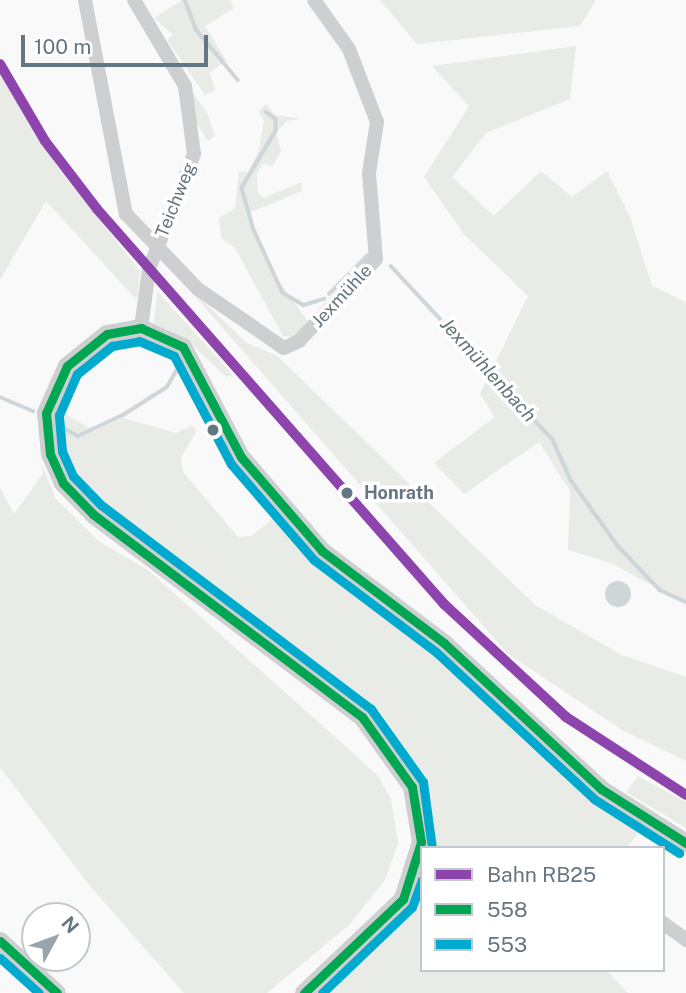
<!DOCTYPE html>
<meta charset="utf-8">
<style>
body{margin:0}
#map{position:relative;width:686px;height:993px;overflow:hidden;background:#f9f9f9;font-family:"Public Sans",sans-serif}
div>[style]{position:absolute}
[style*='--x']{left:calc(var(--x)*1px);top:calc(var(--y)*1px);width:calc(var(--w)*1px);rotate:calc(var(--a)*1deg)}
.green>*{inset:0;background:#e8ebe6}
.water>*{inset:0;background:#ced6d9}
.round{border-radius:50%}
.stream>*{height:3.5px;margin:-1.75px;padding:0 1.75px;transform-origin:1.75px;border-radius:1.75px;background:#ced6d9}
.minor>*{height:14px;margin:-7px;padding:0 7px;transform-origin:7px;border-radius:7px;background:#cecfd0}
.tertiary>*{height:18px;margin:-9px;padding:0 9px;transform-origin:9px;border-radius:9px;background:#cecfd0}
.bus-1>*{height:9px;margin:-4.5px;padding:0 4.5px;transform-origin:4.5px;border-radius:4.5px;background:#00a651}
.bus-2>*{height:9px;margin:-4.5px;padding:0 4.5px;transform-origin:4.5px;border-radius:4.5px;background:#00a9ce}
.rail-1>*{height:10px;margin:-5px;padding:0 5px;transform-origin:5px;border-radius:5px;background:#8e44ad}
.dots>*{width:19px;height:19px;translate:-50% -50%;box-sizing:border-box;border:4px solid #fff;border-radius:50%}
span{translate:-50% -50%;white-space:nowrap;text-align:center;line-height:1.15;-webkit-text-stroke:7px #fff;paint-order:stroke}
.street-label{font-size:18px;color:#657683}
.stop-label{font-size:18px;color:#657683;font-weight:700}
.left{translate:0 -50%;text-align:left}
.water-label{font-size:19px;color:#60757c;font-style:italic}
.legend{position:absolute;left:420px;top:846px;width:245px;height:126px;box-sizing:border-box;background:#fff;border:2px solid #c1c8cd;margin:0;padding:9px 12px;list-style:none;font-size:21px;color:#657683}
.legend li{display:flex;align-items:center;gap:14px;height:35px}
.legend b{width:35px;border:2px solid #c1c8cd}
.north{position:absolute;left:21px;top:902px;width:70px;height:70px;box-sizing:border-box;background:#fff;border:2px solid #c1c8cd;border-radius:50%;rotate:49deg;font-size:19px;font-weight:700;line-height:28px;text-align:center;color:#657683}
.north::after{content:'';display:block;margin:auto;width:24px;height:32px;background:#99a4ac;clip-path:polygon(50% 0,100% 100%,50% 72%,0 100%)}
.scale{position:absolute;left:21px;top:35px;width:187px;height:32px;box-sizing:border-box;border:4px solid #657683;border-top:0;padding-left:9px;font-size:21px;line-height:24px;white-space:nowrap;color:#657683;-webkit-text-stroke:5px #fff;paint-order:stroke}
</style>
<div id="map">
<div class="green">
<i style="clip-path:polygon(182px 0,231px 0,233px 9px,205px 26px,226px 60px,210px 73px,215px 90px,205px 95px,167px 40px,173px 35px,154px 18px)"></i>
<i style="clip-path:polygon(380px 0,596px 0,580px 26px,417px 44px)"></i>
<i style="clip-path:polygon(576px 46px,570px 99px,486px 133px,452px 177px,494px 216px,541px 171px,572px 197px,607px 171px,630px 217px,652px 286px,686px 302px,686px 604px,611px 563px,568px 550px,570px 491px,539px 442px,464px 494px,434px 463px,495px 417px,480px 394px,528px 296px,464px 234px,424px 177px,469px 106px,432px 66px)"></i>
<i style="clip-path:polygon(0 73px,56px 165px,140px 271px,137px 300px,46px 201px,0 280px)"></i>
<i style="clip-path:polygon(191px 91px,207px 112px,215px 136px,208px 141px,194px 119px)"></i>
<i style="clip-path:polygon(266px 104px,275px 115px,300px 119px,287px 121px,276px 132px,281px 151px,273px 166px,263px 164px,257px 173px,258px 193px,263px 198px,302px 182px,302px 191px,249px 213px,267px 264px,309px 323px,299px 337px,283px 336px,235px 248px,221px 238px,219px 218px,235px 208px,239px 171px,248px 172px,259px 150px,264px 120px,258px 112px)"></i>
<i style="clip-path:polygon(179px 278px,247px 343px,276px 355px,535px 605px,622px 655px,686px 677px,686px 761px,624px 731px,507px 653px)"></i>
<i style="clip-path:polygon(157px 291px,233px 375px,226px 377px,186px 339px,154px 323px)"></i>
<i style="clip-path:polygon(56px 409px,95px 431px,123px 418px,176px 433px,193px 425px,196px 432px,181px 458px,183px 472px,238px 537px,252px 536px,274px 518px,640px 831px,627px 848px,429px 848px,428px 802px,405px 748px,379px 711px,95px 504px,67px 473px,53px 435px)"></i>
<i style="clip-path:polygon(42px 465px,56px 499px,100px 542px,148px 570px,342px 743px,378px 776px,391px 799px,398px 844px,385px 880px,349px 925px,267px 993px,184px 993px,89px 885px,0 767px,0 487px,14px 514px,43px 474px)"></i>
<i style="clip-path:polygon(638px 776px,686px 802px,686px 828px,626px 792px)"></i>
<i style="clip-path:polygon(422px 881px,422px 970px,606px 970px,628px 993px,321px 993px,387px 936px)"></i>
</div>
<div class="water">
<i class="round" style="left:605px;top:581px;width:26px;height:26px"></i>
</div>
<div class="stream">
<i style="--x:185;--y:0;--w:31;--a:69"></i>
<i style="--x:196;--y:29;--w:66;--a:50.5"></i>
<i style="--x:266;--y:112;--w:12;--a:35"></i>
<i style="--x:276;--y:119;--w:12;--a:90"></i>
<i style="--x:276;--y:131;--w:66;--a:120.8"></i>
<i style="--x:242;--y:188;--w:44;--a:74.1"></i>
<i style="--x:254;--y:230;--w:69;--a:65.3"></i>
<i style="--x:283;--y:293;--w:24;--a:30"></i>
<i style="--x:304;--y:305;--w:21;--a:-17"></i>
<i style="--x:391;--y:266;--w:238;--a:47"></i>
<i style="--x:553;--y:440;--w:44;--a:65.8"></i>
<i style="--x:571;--y:480;--w:81;--a:54.5"></i>
<i style="--x:618;--y:546;--w:61;--a:46.3"></i>
<i style="--x:660;--y:590;--w:29;--a:25"></i>
<i style="--x:329;--y:294;--w:55;--a:-45"></i>
<i style="--x:0;--y:397;--w:36;--a:23"></i>
<i style="--x:58;--y:425;--w:23;--a:29"></i>
<i style="--x:78;--y:436;--w:50;--a:-25"></i>
<i style="--x:123;--y:415;--w:52;--a:-32.5"></i>
<i style="--x:167;--y:387;--w:28;--a:-60"></i>
</div>
<div class="minor">
<i style="--x:85;--y:0;--w:218;--a:79.2"></i>
<i style="--x:126;--y:214;--w:104;--a:46.2"></i>
<i style="--x:198;--y:289;--w:104;--a:34.5"></i>
<i style="--x:284;--y:348;--w:17;--a:-25"></i>
<i style="--x:299;--y:341;--w:112;--a:-46.8"></i>
<i style="--x:376;--y:259;--w:86;--a:-94.7"></i>
<i style="--x:369;--y:173;--w:52;--a:-81.1"></i>
<i style="--x:377;--y:122;--w:78;--a:-111"></i>
<i style="--x:349;--y:49;--w:60;--a:-125.5"></i>
<i style="--x:134;--y:0;--w:100;--a:59.3"></i>
<i style="--x:185;--y:86;--w:69;--a:82.5"></i>
<i style="--x:194;--y:154;--w:123;--a:111.4"></i>
<i style="--x:149;--y:269;--w:60;--a:97.7"></i>
<i style="--x:663;--y:923;--w:29;--a:36"></i>
</div>
<div class="tertiary">
<i style="--x:0;--y:941;--w:77;--a:42.4"></i>
<i style="--x:304;--y:993;--w:137;--a:-43.5"></i>
<i style="--x:403;--y:899;--w:60;--a:-72.5"></i>
<i style="--x:421;--y:842;--w:56;--a:-99.3"></i>
<i style="--x:412;--y:787;--w:86;--a:-125.5"></i>
<i style="--x:362;--y:717;--w:337;--a:-143"></i>
<i style="--x:93;--y:514;--w:43;--a:-134.1"></i>
<i style="--x:63;--y:483;--w:32;--a:-114"></i>
<i style="--x:50;--y:454;--w:41;--a:-95.6"></i>
<i style="--x:46;--y:413;--w:51;--a:-65.9"></i>
<i style="--x:67;--y:366;--w:51;--a:-38.7"></i>
<i style="--x:107;--y:334;--w:35;--a:-10"></i>
<i style="--x:141;--y:328;--w:46;--a:24.3"></i>
<i style="--x:183;--y:347;--w:124;--a:62.2"></i>
<i style="--x:241;--y:457;--w:124;--a:49.2"></i>
<i style="--x:322;--y:551;--w:153;--a:37"></i>
<i style="--x:444;--y:643;--w:214;--a:42.9"></i>
<i style="--x:601;--y:789;--w:101;--a:32.4"></i>
</div>
<div class="bus-1">
<i style="--x:0;--y:941;--w:77;--a:42.4"></i>
<i style="--x:304;--y:993;--w:137;--a:-43.5"></i>
<i style="--x:403;--y:899;--w:60;--a:-72.5"></i>
<i style="--x:421;--y:842;--w:56;--a:-99.3"></i>
<i style="--x:412;--y:787;--w:86;--a:-125.5"></i>
<i style="--x:362;--y:717;--w:337;--a:-143"></i>
<i style="--x:93;--y:514;--w:43;--a:-134.1"></i>
<i style="--x:63;--y:483;--w:32;--a:-114"></i>
<i style="--x:50;--y:454;--w:41;--a:-95.6"></i>
<i style="--x:46;--y:413;--w:51;--a:-65.9"></i>
<i style="--x:67;--y:366;--w:51;--a:-38.7"></i>
<i style="--x:107;--y:334;--w:35;--a:-10"></i>
<i style="--x:141;--y:328;--w:46;--a:24.3"></i>
<i style="--x:183;--y:347;--w:124;--a:62.2"></i>
<i style="--x:241;--y:457;--w:124;--a:49.2"></i>
<i style="--x:322;--y:551;--w:153;--a:37"></i>
<i style="--x:444;--y:643;--w:214;--a:42.9"></i>
<i style="--x:601;--y:789;--w:101;--a:32.4"></i>
</div>
<div class="bus-2">
<i style="--x:432;--y:848;--w:67;--a:-97.8"></i>
<i style="--x:423;--y:782;--w:90;--a:-125.5"></i>
<i style="--x:371;--y:709;--w:338;--a:-142.9"></i>
<i style="--x:101;--y:505;--w:40;--a:-134"></i>
<i style="--x:73;--y:476;--w:27;--a:-114"></i>
<i style="--x:62;--y:451;--w:36;--a:-95"></i>
<i style="--x:59;--y:415;--w:45;--a:-66.3"></i>
<i style="--x:77;--y:374;--w:45;--a:-38.7"></i>
<i style="--x:112;--y:346;--w:27;--a:-10"></i>
<i style="--x:139;--y:341;--w:38;--a:23"></i>
<i style="--x:174;--y:356;--w:122;--a:62.2"></i>
<i style="--x:231;--y:464;--w:127;--a:49.2"></i>
<i style="--x:314;--y:560;--w:153;--a:37"></i>
<i style="--x:436;--y:652;--w:216;--a:42.9"></i>
<i style="--x:594;--y:799;--w:101;--a:32.4"></i>
<i style="--x:0;--y:958;--w:52;--a:41.9"></i>
<i style="--x:322;--y:993;--w:124;--a:-43.7"></i>
<i style="--x:412;--y:907;--w:29;--a:-70"></i>
</div>
<div class="rail-1">
<i style="--x:0;--y:64;--w:89;--a:59.7"></i>
<i style="--x:45;--y:141;--w:86;--a:52.6"></i>
<i style="--x:97;--y:209;--w:526;--a:48.7"></i>
<i style="--x:444;--y:604;--w:166;--a:42.8"></i>
<i style="--x:566;--y:717;--w:143;--a:33"></i>
</div>
<div class="dots">
<i style="left:213px;top:430px;background:#657683"></i>
<i style="left:347px;top:493px;background:#657683"></i>
</div>
<div class="street-label">
<span style="left:176px;top:200px;rotate:-68deg">Teichweg</span>
<span style="left:342px;top:296px;rotate:-47deg">Jexmühle</span>
</div>
<div class="stop-label">
<span class="left" style="left:364px;top:493px">Honrath</span>
</div>
<div class="water-label">
<span style="left:488px;top:370px;rotate:48deg">Jexmühlenbach</span>
</div>
<ul class="legend">
<li><b style="height:9px;background:#8e44ad"></b>Bahn RB25</li>
<li><b style="height:9px;background:#00a651"></b>558</li>
<li><b style="height:9px;background:#00a9ce"></b>553</li>
</ul>
<div class="north">N</div>
<div class="scale">100 m</div>
</div>
